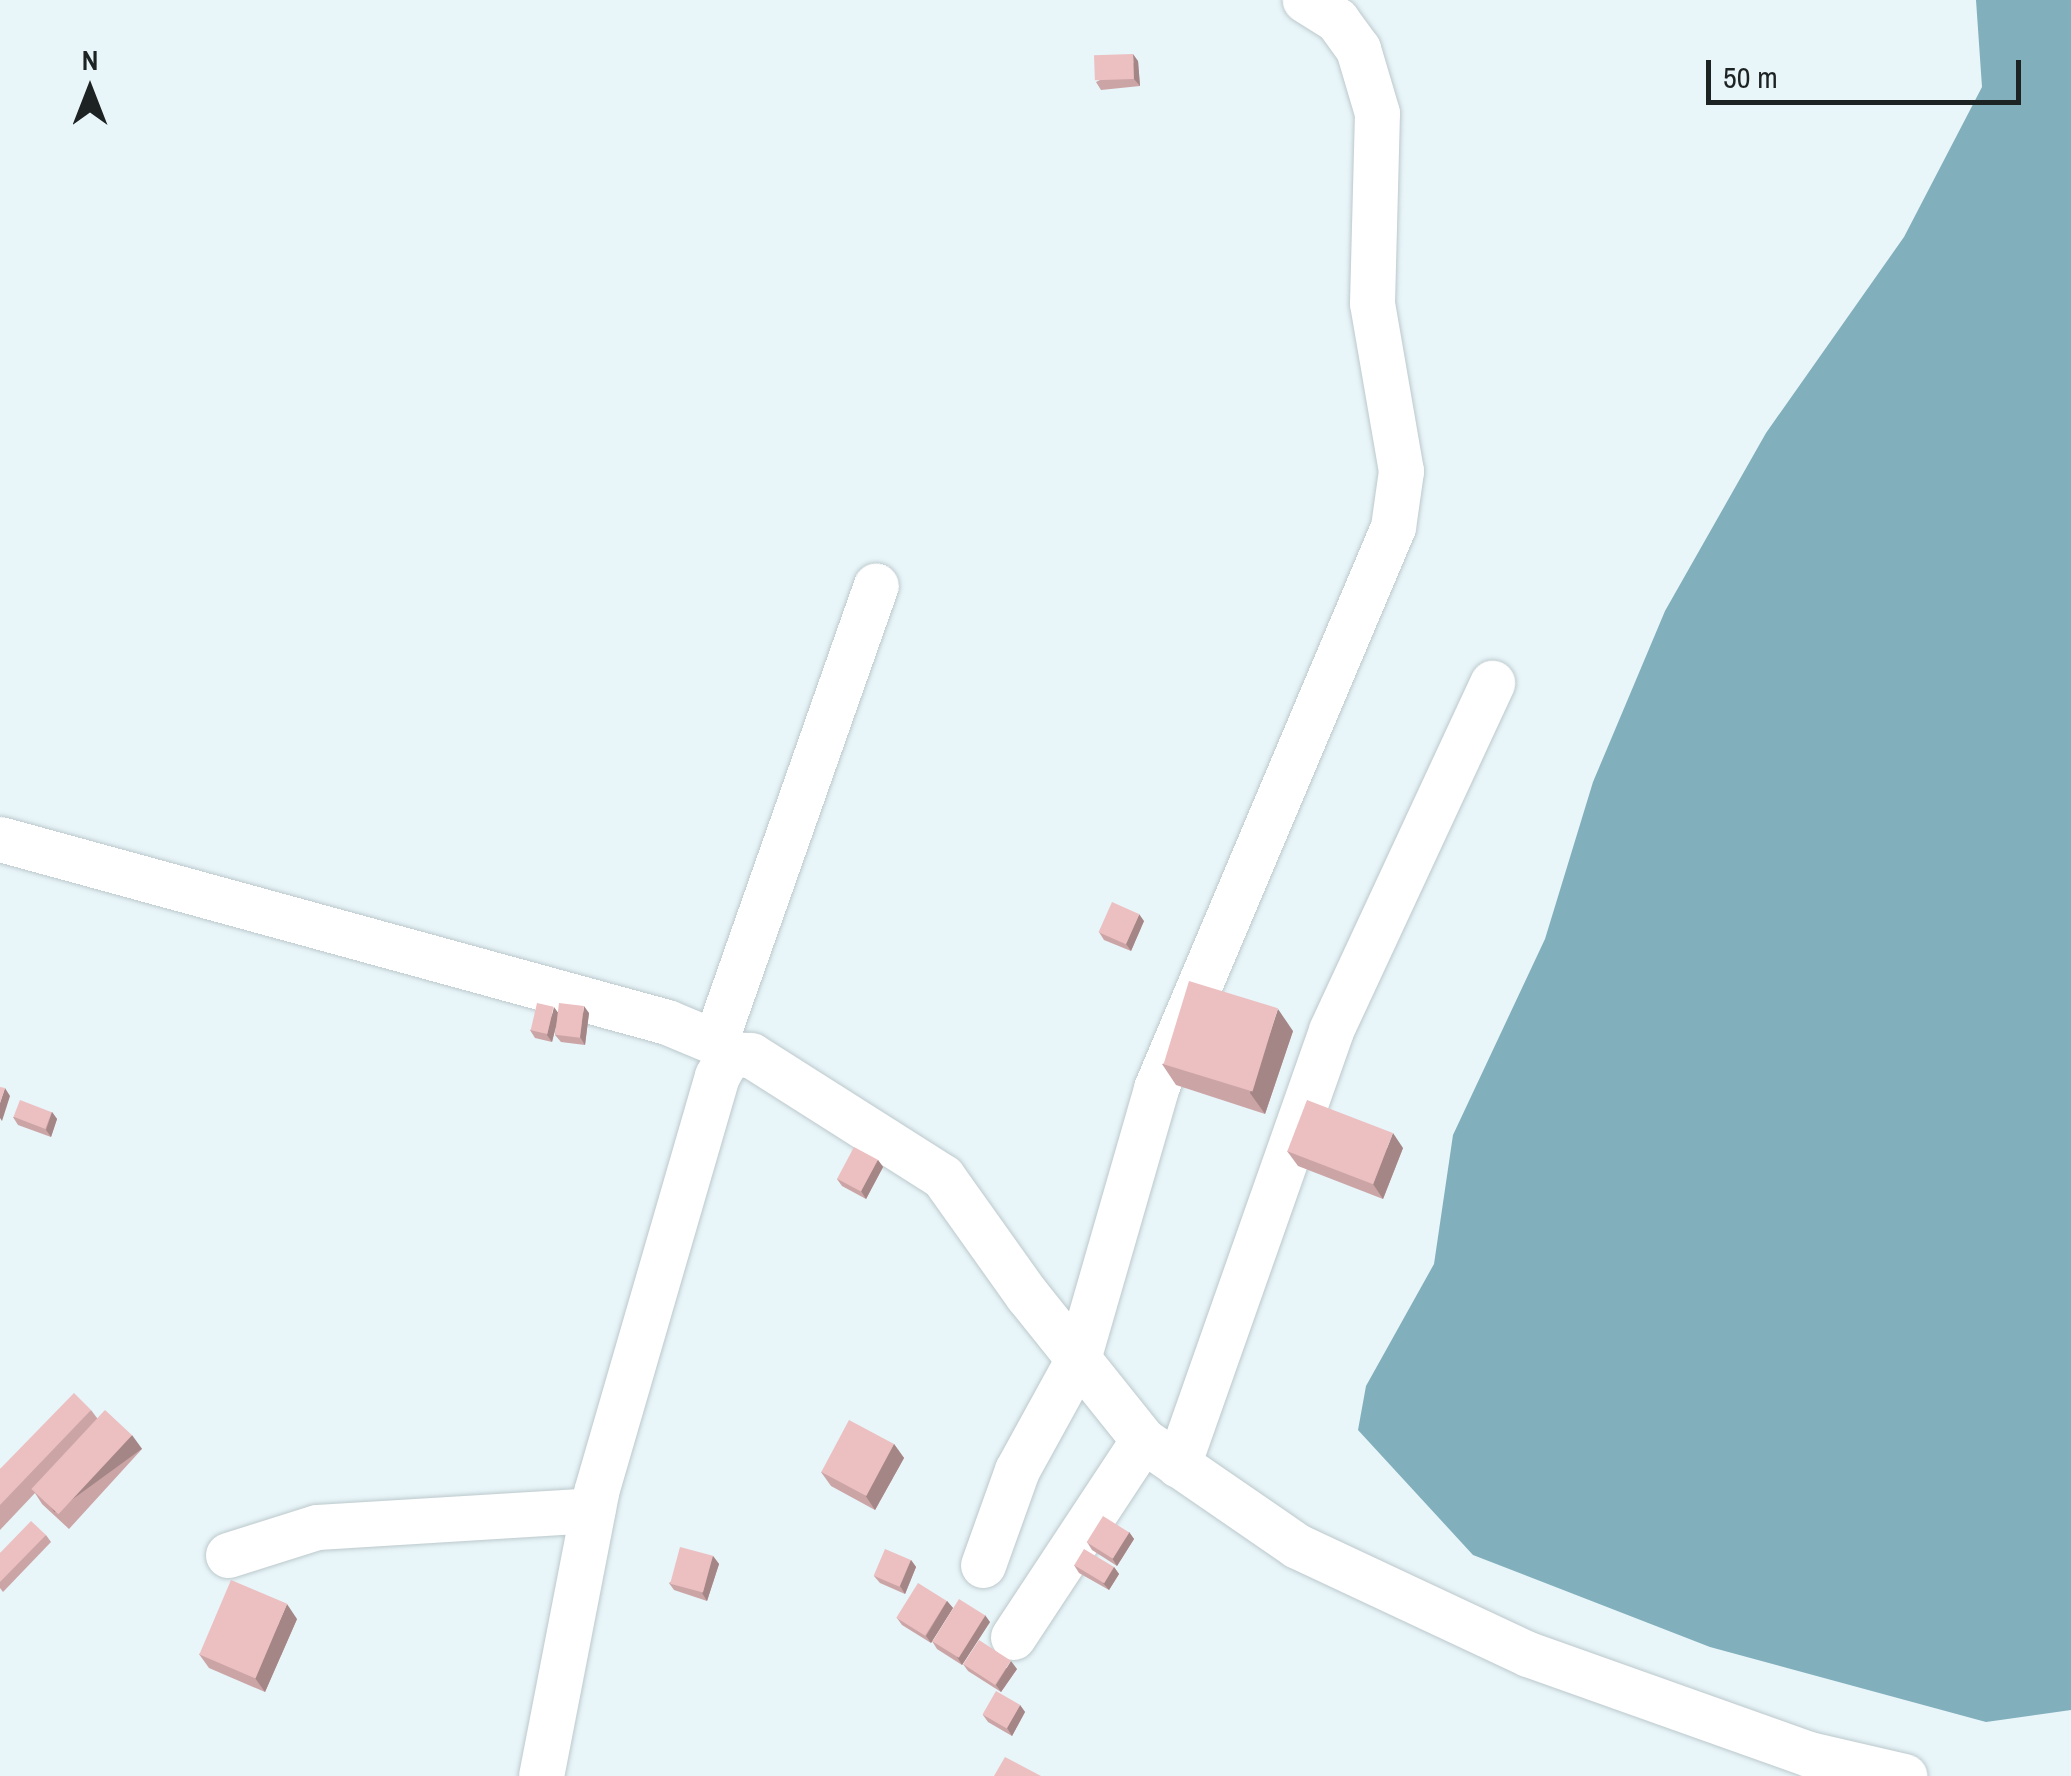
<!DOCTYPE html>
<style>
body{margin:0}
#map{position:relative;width:2071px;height:1776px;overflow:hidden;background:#e8f5f9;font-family:"Archivo Narrow",sans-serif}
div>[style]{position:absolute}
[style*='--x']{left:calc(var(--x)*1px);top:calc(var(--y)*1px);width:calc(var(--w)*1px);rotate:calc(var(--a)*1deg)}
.water>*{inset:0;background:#81afbc}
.roads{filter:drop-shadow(0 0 2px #bcc9cc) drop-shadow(0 0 2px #bcc9cc)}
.minor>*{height:45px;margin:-22.5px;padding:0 22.5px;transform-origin:22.5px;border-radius:22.5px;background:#fff}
.wall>*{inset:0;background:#cba4a6}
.shaded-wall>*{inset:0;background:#a58687;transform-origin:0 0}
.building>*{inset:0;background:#ecbfc1;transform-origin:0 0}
span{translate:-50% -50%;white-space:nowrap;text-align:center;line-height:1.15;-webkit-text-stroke:8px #e8f5f9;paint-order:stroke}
.north{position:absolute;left:40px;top:40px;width:100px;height:100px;-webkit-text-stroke:8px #e8f5f9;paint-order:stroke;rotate:0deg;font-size:28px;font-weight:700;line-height:40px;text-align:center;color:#1d2223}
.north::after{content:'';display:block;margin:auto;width:35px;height:45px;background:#1d2223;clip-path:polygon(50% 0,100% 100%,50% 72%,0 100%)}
.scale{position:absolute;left:1706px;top:60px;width:315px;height:45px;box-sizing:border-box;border:5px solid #1d2223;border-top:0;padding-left:12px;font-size:30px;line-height:35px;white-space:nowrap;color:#1d2223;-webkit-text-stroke:8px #e8f5f9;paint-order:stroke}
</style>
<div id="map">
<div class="water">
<i style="clip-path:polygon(1976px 0,2071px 0,2071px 1710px,1986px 1722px,1710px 1647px,1473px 1555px,1358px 1430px,1366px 1386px,1434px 1264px,1453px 1135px,1545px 939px,1593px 782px,1665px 611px,1766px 433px,1904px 237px,1982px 87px)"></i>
</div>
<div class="roads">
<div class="minor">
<i style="--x:0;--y:839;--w:692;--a:15.34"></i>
<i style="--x:667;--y:1022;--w:52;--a:22.6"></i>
<i style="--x:715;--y:1042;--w:18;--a:41"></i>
<i style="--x:729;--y:1054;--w:22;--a:3"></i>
<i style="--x:751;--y:1055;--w:227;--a:32.4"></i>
<i style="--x:943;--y:1177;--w:145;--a:54.6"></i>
<i style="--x:1027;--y:1295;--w:186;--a:51.3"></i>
<i style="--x:1143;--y:1440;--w:187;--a:34.5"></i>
<i style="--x:1297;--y:1546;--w:255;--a:25.1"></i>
<i style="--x:1528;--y:1654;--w:298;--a:19.6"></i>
<i style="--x:1809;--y:1754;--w:98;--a:13"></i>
<i style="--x:715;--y:1042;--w:484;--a:-70.6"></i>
<i style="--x:1178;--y:1465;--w:461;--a:-70.6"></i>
<i style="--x:1331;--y:1030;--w:383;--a:-65.1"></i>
<i style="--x:228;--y:1555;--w:93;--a:-17.5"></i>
<i style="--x:317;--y:1527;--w:276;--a:-3.5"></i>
<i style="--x:983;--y:1565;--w:101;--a:-70.3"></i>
<i style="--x:1017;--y:1470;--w:127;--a:-61.2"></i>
<i style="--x:1078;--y:1359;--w:282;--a:-73.9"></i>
<i style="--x:1156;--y:1088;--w:609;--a:-67.1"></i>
<i style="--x:1393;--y:527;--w:57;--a:-81.9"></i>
<i style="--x:1401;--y:471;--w:170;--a:-99.8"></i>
<i style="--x:1372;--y:303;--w:190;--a:-88.5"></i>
<i style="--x:1377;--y:113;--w:67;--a:-106.5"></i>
<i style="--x:1358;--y:49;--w:36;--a:-126"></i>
<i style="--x:1337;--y:20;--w:38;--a:-148"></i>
<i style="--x:1013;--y:1637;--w:236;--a:-56.6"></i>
<i style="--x:541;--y:1776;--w:289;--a:-79"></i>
<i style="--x:596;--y:1492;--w:433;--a:-73.8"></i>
<i style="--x:717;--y:1076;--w:25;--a:-61"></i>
</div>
</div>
<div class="wall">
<i style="clip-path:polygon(1138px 61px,1140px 86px,1101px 90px,1096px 82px)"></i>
<i style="clip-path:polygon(1144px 921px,1131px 951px,1104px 940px,1099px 932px)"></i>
<i style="clip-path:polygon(558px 1012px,589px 1013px,585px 1045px,561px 1042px,555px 1035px,556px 1026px,552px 1042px,535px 1038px,530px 1030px)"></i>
<i style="clip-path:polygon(1293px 1031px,1265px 1114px,1176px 1085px,1162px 1064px)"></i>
<i style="clip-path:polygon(52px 1112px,57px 1119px,51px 1137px,18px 1125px,13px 1117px)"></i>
<i style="clip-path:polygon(1403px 1148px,1383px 1199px,1298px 1166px,1287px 1151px)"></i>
<i style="clip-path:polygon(878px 1160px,883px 1167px,866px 1199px,842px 1186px,837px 1179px)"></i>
<i style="clip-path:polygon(91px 1410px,97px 1418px,142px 1449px,69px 1529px,42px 1504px,35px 1493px,0 1530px,0 1469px)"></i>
<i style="clip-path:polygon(894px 1444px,904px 1458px,875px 1510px,831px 1486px,821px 1472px)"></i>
<i style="clip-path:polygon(1129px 1532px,1134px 1539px,1117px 1566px,1092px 1550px,1087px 1542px)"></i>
<i style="clip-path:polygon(46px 1535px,51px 1542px,3px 1592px,0 1588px,0 1553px)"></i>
<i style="clip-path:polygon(713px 1556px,719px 1564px,707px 1601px,674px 1590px,669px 1583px)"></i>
<i style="clip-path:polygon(911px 1560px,916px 1567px,905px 1594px,880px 1583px,874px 1576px)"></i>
<i style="clip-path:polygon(1074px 1565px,1114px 1567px,1119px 1574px,1109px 1590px,1079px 1573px)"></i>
<i style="clip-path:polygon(947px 1601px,953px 1608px,931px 1643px,902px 1625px,897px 1618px)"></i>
<i style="clip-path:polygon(297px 1619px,265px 1692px,209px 1668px,199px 1654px)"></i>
<i style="clip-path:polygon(990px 1622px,962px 1665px,937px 1649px,932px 1641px)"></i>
<i style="clip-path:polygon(963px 1664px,1017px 1669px,1001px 1692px,968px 1671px)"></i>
<i style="clip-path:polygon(1020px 1705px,1025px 1712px,1012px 1736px,988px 1722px,983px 1715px)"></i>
</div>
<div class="shaded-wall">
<i style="clip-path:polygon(1133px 54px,1138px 61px,1140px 86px,1134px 79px)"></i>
<i style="clip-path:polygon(1139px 914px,1144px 921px,1131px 951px,1126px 944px)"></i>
<i style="clip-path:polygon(584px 1006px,589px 1013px,585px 1045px,580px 1037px)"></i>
<i style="clip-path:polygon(554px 1007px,559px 1014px,552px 1042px,547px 1035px)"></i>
<i style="clip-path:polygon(1278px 1009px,1293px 1031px,1265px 1114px,1250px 1093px)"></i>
<i style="clip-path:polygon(5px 1088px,10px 1096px,2px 1121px,0 1118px,0 1103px)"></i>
<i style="clip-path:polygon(52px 1112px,57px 1119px,51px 1137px,46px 1130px)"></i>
<i style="clip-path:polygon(1393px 1133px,1403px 1148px,1383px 1199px,1373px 1184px)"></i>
<i style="clip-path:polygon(878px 1160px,883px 1167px,866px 1199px,861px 1191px)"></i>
<i style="left:132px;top:1435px;width:17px;height:108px;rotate:54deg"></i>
<i style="clip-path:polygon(894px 1444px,904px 1458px,875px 1510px,865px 1495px)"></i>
<i style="clip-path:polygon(1129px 1532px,1134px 1539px,1117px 1566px,1112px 1558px)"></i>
<i style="clip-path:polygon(713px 1556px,719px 1564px,707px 1601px,702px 1593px)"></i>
<i style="clip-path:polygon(911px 1560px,916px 1567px,905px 1594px,900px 1586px)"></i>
<i style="clip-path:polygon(1114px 1567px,1119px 1574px,1109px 1590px,1103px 1583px)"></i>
<i style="clip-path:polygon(947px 1601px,953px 1608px,931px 1643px,926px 1636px)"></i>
<i style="clip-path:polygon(287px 1604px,297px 1619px,265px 1692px,255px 1678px)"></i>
<i style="clip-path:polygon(985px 1615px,990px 1622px,962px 1665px,957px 1657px)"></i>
<i style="clip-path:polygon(1011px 1661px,1017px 1669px,1001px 1692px,996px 1685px)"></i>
<i style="clip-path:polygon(1020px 1705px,1025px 1712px,1012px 1736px,1007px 1728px)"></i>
</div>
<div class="building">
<i style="left:1133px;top:54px;width:25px;height:39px;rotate:88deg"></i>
<i style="left:1112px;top:902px;width:30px;height:33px;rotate:24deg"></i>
<i style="left:1189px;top:981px;width:93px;height:87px;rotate:17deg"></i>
<i style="left:537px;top:1003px;width:17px;height:28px;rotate:13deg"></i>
<i style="left:559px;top:1003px;width:25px;height:32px;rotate:7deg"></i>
<i style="clip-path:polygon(0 1087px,5px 1088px,0 1103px)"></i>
<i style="left:20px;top:1100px;width:34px;height:18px;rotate:21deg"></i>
<i style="left:1307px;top:1100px;width:92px;height:55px;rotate:21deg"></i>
<i style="left:854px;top:1147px;width:27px;height:36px;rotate:28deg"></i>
<i style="clip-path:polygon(74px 1393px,91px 1410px,0 1505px,0 1469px)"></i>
<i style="left:105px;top:1410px;width:37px;height:108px;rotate:43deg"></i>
<i style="left:849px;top:1420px;width:51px;height:59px;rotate:28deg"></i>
<i style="left:1103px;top:1516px;width:31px;height:31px;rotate:32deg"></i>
<i style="clip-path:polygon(31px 1521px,46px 1535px,0 1582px,0 1553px)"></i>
<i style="left:680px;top:1547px;width:34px;height:38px;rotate:15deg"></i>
<i style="left:885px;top:1549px;width:28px;height:29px;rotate:23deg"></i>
<i style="left:1084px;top:1549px;width:35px;height:19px;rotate:31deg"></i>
<i style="left:231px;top:1580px;width:61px;height:81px;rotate:23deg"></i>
<i style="left:918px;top:1583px;width:34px;height:41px;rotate:32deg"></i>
<i style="left:959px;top:1599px;width:31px;height:50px;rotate:32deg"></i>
<i style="left:979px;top:1640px;width:38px;height:29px;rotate:33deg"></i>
<i style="left:996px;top:1691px;width:28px;height:27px;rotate:30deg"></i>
<i style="clip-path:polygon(1005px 1757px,1041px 1776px,994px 1776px)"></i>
</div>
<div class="north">N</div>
<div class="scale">50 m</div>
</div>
